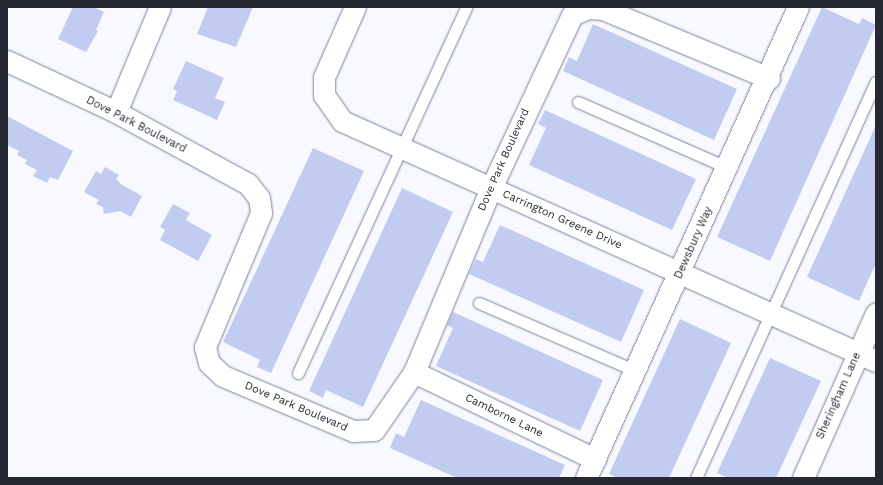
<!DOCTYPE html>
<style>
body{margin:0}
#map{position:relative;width:883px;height:485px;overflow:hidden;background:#f8f9ff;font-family:"Work Sans",sans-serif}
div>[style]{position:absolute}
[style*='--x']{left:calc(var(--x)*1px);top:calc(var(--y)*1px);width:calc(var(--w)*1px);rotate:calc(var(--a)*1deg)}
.building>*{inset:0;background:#c1ccf0}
.roads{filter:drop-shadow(0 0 1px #798199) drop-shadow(0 0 1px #798199)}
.lane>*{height:11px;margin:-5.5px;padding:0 5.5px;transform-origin:5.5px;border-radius:5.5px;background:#fff}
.street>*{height:21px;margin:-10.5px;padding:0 10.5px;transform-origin:10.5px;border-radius:10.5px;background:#fff}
span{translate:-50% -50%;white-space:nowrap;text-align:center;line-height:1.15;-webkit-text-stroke:3.5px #fff;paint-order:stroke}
.street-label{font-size:11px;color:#262933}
.frame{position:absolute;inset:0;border:8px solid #262933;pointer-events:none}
</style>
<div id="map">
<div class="building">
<i style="clip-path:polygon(73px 7px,94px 7px,104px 12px,96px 30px,98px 31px,86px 52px,58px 39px)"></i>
<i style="clip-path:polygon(208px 7px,253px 7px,236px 47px,197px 34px)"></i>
<i style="clip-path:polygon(822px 7px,859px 24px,862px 18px,876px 25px,770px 261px,717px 237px)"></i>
<i style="clip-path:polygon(593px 24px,737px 89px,714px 140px,563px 71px,569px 57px,577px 61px)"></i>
<i style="clip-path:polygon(186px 61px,224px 78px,215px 98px,225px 102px,217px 120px,173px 100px,177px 91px,173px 89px)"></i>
<i style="clip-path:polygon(545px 110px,696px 179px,672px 230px,529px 165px,546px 128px,538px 124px)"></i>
<i style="clip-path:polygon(7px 116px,73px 151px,58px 180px,50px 177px,47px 183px,33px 176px,37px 170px,25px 164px,27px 160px,17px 155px,19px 151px,7px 145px)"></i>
<i style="clip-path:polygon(876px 125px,876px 263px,859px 301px,807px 277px)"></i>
<i style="clip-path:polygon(313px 148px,364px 171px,271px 373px,257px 367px,260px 360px,223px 342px)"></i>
<i style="clip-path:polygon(105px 167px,119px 175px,116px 179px,122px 185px,142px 196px,131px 217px,120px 211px,104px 214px,103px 207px,96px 204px,99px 200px,84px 192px,96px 171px,101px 174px)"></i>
<i style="clip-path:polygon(402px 188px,453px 212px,363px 407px,326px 390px,323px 398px,309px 391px)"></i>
<i style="clip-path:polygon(173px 204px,190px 213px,186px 220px,212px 235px,198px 261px,160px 240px,165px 230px,160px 227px)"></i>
<i style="clip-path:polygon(500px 225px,644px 290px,621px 342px,469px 274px,476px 259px,483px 262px)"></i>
<i style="clip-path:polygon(453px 312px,603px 380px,580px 431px,436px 366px,453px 328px,447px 325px)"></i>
<i style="clip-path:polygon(680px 319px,731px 343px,669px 478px,618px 478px,609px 474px)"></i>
<i style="clip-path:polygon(770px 358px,821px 381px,776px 478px,728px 478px,717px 473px)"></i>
<i style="clip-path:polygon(421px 400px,565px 465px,559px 478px,457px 478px,390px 448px,396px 433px,404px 437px)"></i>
</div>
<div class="roads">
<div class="lane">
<i style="--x:578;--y:102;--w:164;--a:23.7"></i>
<i style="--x:479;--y:303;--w:171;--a:23.4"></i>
<i style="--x:298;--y:373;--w:403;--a:-65.3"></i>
<i style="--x:696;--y:478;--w:435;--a:-65.6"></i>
</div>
<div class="street">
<i style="--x:355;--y:7;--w:77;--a:113.9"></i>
<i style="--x:324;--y:77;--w:18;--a:90"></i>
<i style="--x:324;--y:95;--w:32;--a:55"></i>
<i style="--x:342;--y:121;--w:585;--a:24.2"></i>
<i style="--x:7;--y:61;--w:120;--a:25.1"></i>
<i style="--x:116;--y:112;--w:150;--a:28.6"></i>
<i style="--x:248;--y:184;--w:18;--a:52"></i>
<i style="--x:259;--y:198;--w:15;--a:82"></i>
<i style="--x:261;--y:213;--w:145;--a:112.7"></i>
<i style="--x:205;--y:347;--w:16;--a:76"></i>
<i style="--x:209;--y:363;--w:19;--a:43"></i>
<i style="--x:223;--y:376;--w:141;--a:22.9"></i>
<i style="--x:353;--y:431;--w:21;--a:-3"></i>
<i style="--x:374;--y:430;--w:70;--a:-55.4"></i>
<i style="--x:414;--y:372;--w:199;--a:-67.3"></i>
<i style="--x:491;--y:188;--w:191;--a:-64.9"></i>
<i style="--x:572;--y:15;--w:17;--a:-24"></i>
<i style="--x:588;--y:8;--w:15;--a:4"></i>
<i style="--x:603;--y:9;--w:180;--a:22.6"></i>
<i style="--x:116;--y:112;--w:114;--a:-67.3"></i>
<i style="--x:414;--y:372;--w:201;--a:25.7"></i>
<i style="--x:586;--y:478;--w:517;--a:-65.77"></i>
<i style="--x:803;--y:478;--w:180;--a:-66.1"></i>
</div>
</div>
<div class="street-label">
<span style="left:136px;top:125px;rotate:27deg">Dove Park Boulevard</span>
<span style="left:504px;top:160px;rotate:-66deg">Dove Park Boulevard</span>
<span style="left:562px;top:220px;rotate:24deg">Carrington Greene Drive</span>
<span style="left:694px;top:243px;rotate:-66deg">Dewsbury Way</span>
<span style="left:839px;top:396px;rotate:-66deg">Sheringham Lane</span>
<span style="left:296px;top:407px;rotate:23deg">Dove Park Boulevard</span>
<span style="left:504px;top:416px;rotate:26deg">Camborne Lane</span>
</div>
<div class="frame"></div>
</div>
